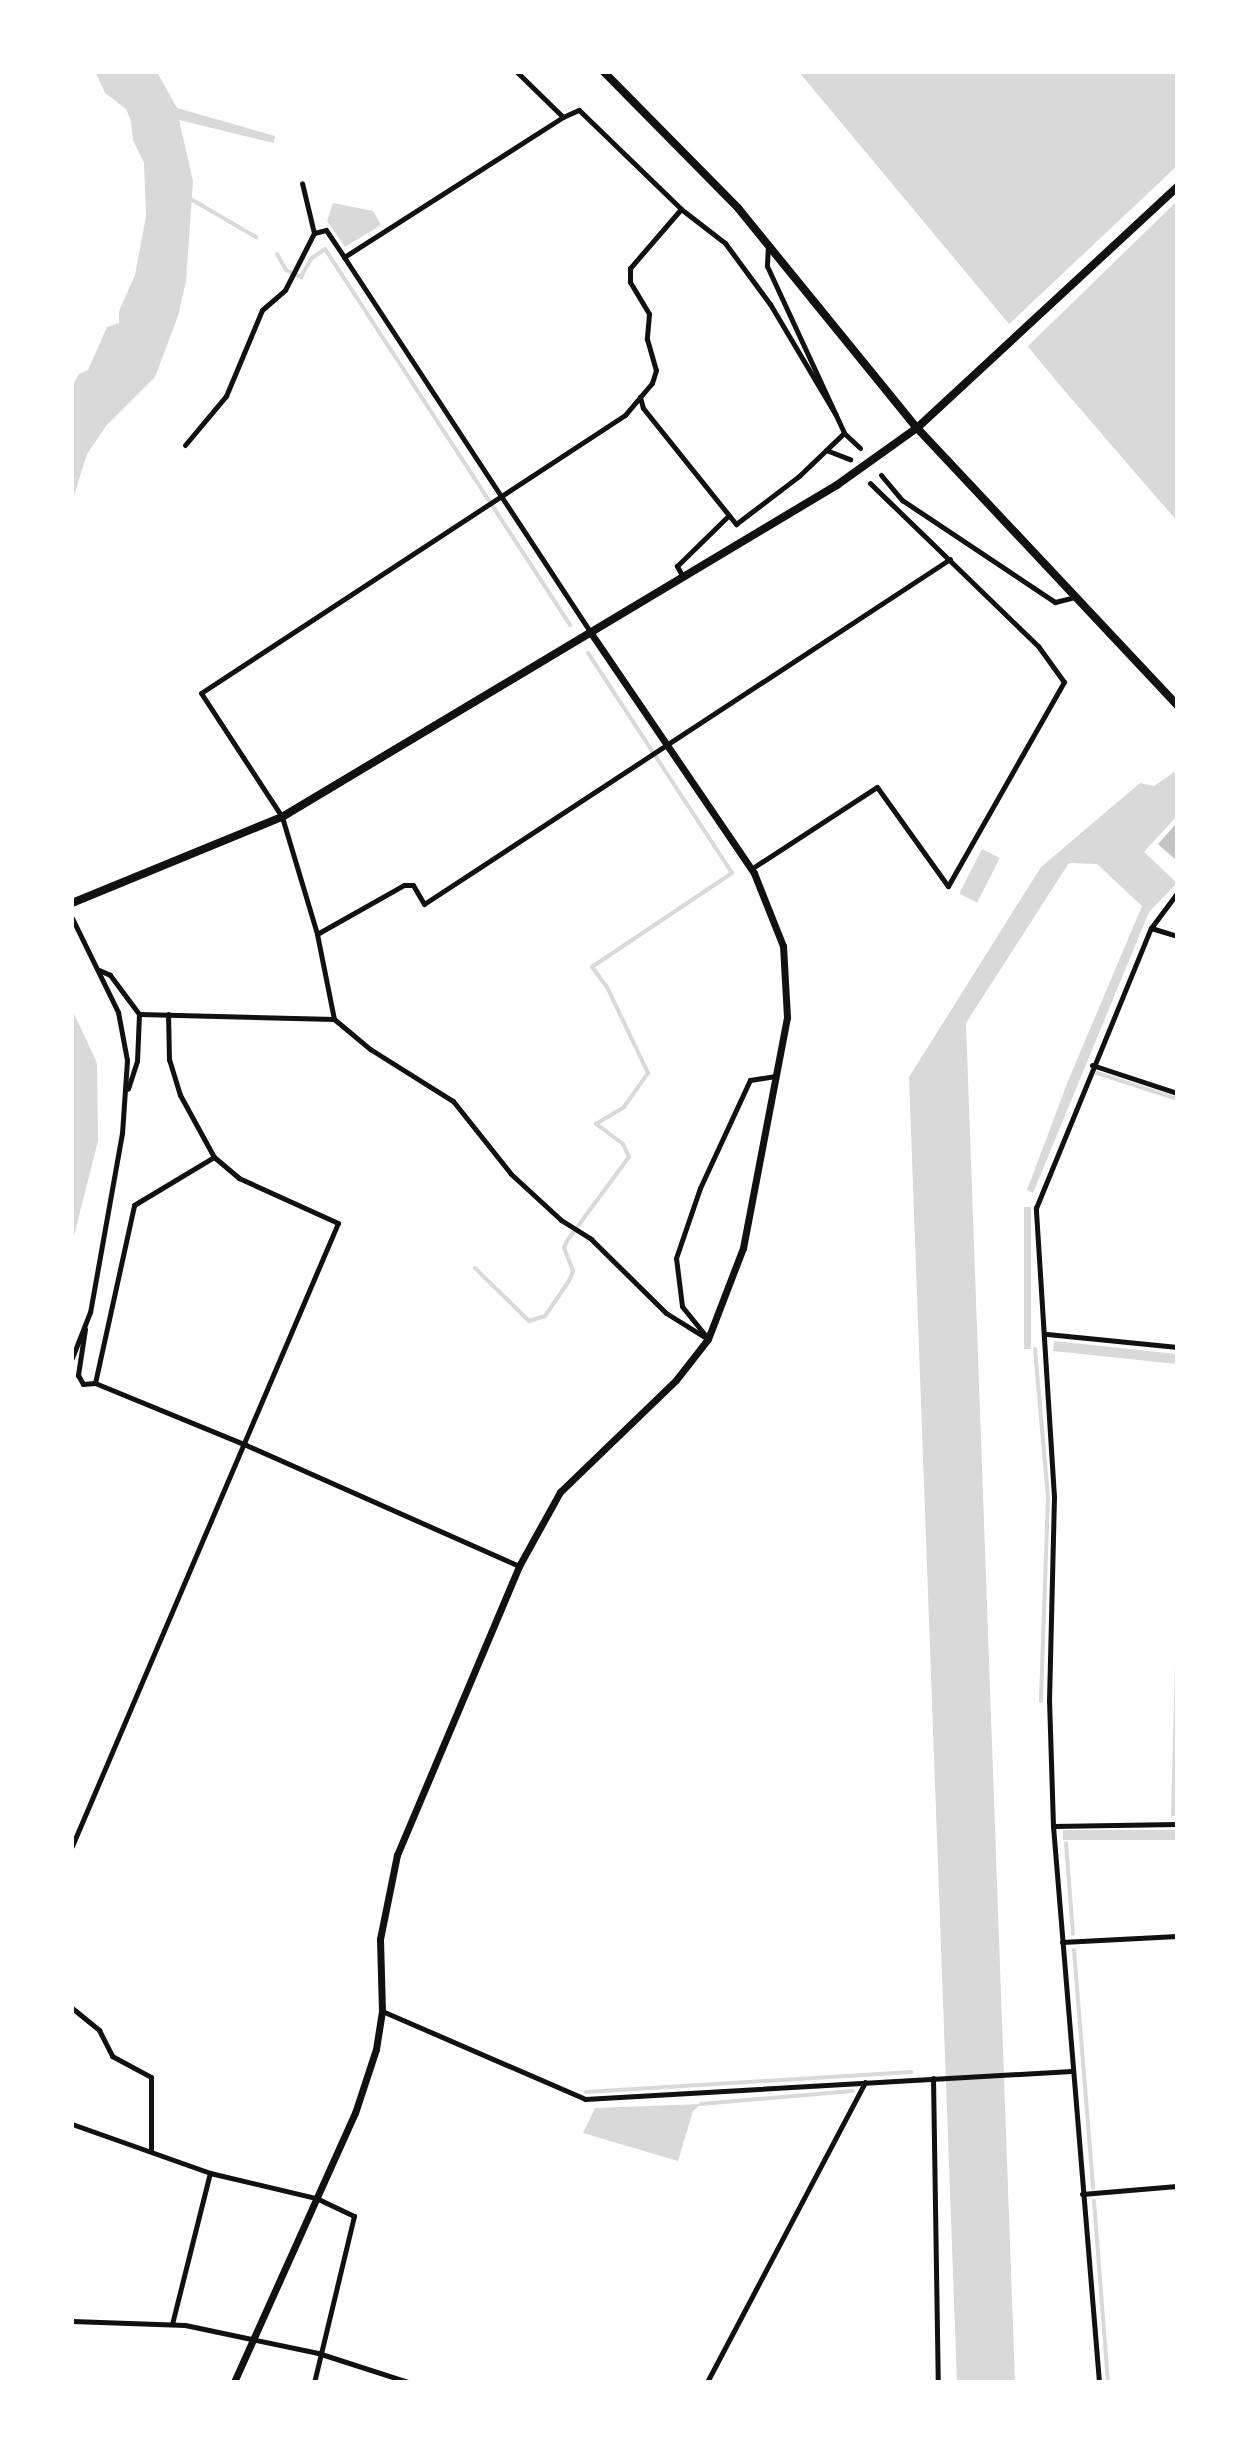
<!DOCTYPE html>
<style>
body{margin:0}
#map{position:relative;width:1249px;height:2454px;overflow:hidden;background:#fff;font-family:Montserrat,sans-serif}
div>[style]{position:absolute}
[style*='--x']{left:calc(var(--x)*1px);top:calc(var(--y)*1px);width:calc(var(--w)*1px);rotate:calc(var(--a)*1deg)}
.water>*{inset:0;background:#d9d9d9;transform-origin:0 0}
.pier>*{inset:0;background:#fff}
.stream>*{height:4px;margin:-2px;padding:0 2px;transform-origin:2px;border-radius:2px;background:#d9d9d9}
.building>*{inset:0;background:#c4c4c4}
.minor>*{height:5px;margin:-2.5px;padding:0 2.5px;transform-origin:2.5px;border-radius:2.5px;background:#111}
.tertiary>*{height:7px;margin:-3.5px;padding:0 3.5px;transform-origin:3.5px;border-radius:3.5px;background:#111}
.secondary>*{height:8px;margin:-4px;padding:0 4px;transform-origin:4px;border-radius:4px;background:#111}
span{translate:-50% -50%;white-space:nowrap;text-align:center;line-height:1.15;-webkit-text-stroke:6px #fff;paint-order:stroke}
.frame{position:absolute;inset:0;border:74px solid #fff;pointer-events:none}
</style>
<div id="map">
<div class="water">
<i style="clip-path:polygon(86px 72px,157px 72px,177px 108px,275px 136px,274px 143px,179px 120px,193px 181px,186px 281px,178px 316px,155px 377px,106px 426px,87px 454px,72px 502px,72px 386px,79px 374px,88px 370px,107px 327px,119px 323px,119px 311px,135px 275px,146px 216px,144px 163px,133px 140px,131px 121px,126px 109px,105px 93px,96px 73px)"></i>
<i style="clip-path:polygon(799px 72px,1177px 72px,1177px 521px,1069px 396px)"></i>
<i style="clip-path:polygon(333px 203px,373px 211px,381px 225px,345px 247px,327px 221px)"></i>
<i style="clip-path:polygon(1177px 770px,1176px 817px,1144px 852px,1177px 883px,1149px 912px,1033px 1193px,1027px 1190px,1068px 1081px,1142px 906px,1097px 864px,1069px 863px,966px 1023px,1015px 2382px,957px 2382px,909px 1077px,1041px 867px,1140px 783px,1154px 786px)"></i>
<i style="left:982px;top:849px;width:20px;height:50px;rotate:27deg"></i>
<i style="clip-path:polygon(72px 1009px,97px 1063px,98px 1141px,72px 1244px)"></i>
<i style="left:1024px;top:1207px;width:7px;height:142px"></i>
<i style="left:1054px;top:1341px;width:124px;height:10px;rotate:6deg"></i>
<i style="clip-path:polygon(1177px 1586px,1177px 1816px,1171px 1816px)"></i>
<i style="left:1177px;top:1830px;width:10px;height:114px;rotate:90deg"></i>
<i style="clip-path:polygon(701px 2104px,693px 2111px,678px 2161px,583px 2133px,595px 2108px)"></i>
</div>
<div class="pier">
<i style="clip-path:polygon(1177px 166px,1177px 201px,1025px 349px,1006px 327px)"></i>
</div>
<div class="stream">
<i style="--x:189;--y:198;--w:78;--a:30.2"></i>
<i style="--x:277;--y:254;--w:18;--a:61"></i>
<i style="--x:286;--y:270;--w:17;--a:25"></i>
<i style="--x:301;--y:277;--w:21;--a:-61"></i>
<i style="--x:311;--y:259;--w:17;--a:-36"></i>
<i style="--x:325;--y:249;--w:449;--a:56.9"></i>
<i style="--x:1097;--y:1073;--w:84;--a:18"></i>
<i style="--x:475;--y:1268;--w:76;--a:44.5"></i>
<i style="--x:529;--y:1321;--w:17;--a:-17"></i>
<i style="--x:545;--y:1316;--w:42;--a:-55.6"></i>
<i style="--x:569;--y:1281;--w:11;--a:-68"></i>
<i style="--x:573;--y:1271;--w:25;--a:-111"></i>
<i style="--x:564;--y:1248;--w:8;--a:-67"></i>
<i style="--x:567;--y:1241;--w:104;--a:-53.6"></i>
<i style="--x:629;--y:1157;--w:14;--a:-115"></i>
<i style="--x:623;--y:1144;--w:34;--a:-143"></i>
<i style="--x:596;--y:1124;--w:33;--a:-31"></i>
<i style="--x:624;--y:1107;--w:42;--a:-54.8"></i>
<i style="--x:648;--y:1073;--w:95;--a:-115.5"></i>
<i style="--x:607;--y:987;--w:25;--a:-127"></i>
<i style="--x:592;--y:967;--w:169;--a:-33.9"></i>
<i style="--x:732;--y:873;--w:263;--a:-123.2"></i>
<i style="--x:1035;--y:1349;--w:149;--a:85"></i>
<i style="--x:1048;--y:1497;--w:204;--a:92"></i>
<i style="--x:1066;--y:1843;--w:91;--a:85.6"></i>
<i style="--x:1074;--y:1950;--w:239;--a:85.4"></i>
<i style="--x:586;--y:2092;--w:326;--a:-3.5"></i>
<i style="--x:701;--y:2104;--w:152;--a:-4.9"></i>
<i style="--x:1094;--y:2201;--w:182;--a:85.6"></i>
</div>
<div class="building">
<i style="clip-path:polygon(1175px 825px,1177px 827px,1177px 861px,1158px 844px)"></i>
</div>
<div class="minor">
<i style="--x:517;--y:72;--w:64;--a:44.4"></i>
<i style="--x:563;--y:117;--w:260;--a:147.4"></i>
<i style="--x:344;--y:257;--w:448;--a:56.7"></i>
<i style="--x:563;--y:117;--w:17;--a:-24"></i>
<i style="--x:579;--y:110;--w:142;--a:44.1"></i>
<i style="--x:681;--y:209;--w:56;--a:37.7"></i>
<i style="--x:725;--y:243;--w:76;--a:53.6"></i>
<i style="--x:770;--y:304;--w:129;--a:59.3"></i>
<i style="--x:681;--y:209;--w:78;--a:130.8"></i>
<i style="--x:630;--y:268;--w:14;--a:90"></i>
<i style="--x:630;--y:282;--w:37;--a:59"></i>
<i style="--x:649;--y:314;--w:25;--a:95"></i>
<i style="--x:647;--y:339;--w:32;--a:74"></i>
<i style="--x:656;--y:370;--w:14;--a:107"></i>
<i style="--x:652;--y:383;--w:42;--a:130.2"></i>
<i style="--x:625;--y:415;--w:507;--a:146.75"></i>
<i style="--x:201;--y:693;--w:148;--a:56.8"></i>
<i style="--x:282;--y:817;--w:122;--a:73.3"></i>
<i style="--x:317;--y:934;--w:87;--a:78.7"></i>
<i style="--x:334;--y:1019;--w:47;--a:39.8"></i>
<i style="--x:370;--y:1049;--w:98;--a:32.1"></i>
<i style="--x:453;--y:1101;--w:93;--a:51.5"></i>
<i style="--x:511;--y:1174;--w:68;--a:42.6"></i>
<i style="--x:561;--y:1220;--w:36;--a:32"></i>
<i style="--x:591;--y:1239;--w:105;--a:44.6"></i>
<i style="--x:666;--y:1313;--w:49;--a:31.8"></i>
<i style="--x:314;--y:233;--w:12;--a:-14"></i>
<i style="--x:326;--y:230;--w:32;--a:56"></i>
<i style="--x:768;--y:245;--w:21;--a:93"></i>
<i style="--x:767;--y:266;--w:184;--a:65.2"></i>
<i style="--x:844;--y:433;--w:22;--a:43"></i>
<i style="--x:640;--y:397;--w:11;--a:75"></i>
<i style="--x:643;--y:408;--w:149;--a:51.3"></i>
<i style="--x:736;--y:524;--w:79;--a:-37.3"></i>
<i style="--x:799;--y:476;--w:62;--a:-43.7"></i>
<i style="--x:185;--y:445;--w:64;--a:-50.1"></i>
<i style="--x:226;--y:396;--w:93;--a:-67.3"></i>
<i style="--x:262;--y:310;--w:30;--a:-41"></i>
<i style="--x:285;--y:290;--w:64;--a:-63"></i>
<i style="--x:314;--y:233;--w:51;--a:-103.5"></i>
<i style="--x:826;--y:450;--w:26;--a:21"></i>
<i style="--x:881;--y:475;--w:33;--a:50"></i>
<i style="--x:902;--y:500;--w:184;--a:33.7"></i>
<i style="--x:1055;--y:602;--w:21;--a:-14"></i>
<i style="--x:683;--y:577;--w:13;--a:-119"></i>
<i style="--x:677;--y:566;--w:70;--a:-44.4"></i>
<i style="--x:751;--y:869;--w:150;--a:-33.1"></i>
<i style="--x:877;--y:787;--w:122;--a:54.4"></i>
<i style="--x:948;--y:886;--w:235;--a:-60.4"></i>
<i style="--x:1064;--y:682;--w:44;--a:-125.8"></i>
<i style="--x:1038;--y:646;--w:234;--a:-135.9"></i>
<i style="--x:72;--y:918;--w:105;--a:63.9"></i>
<i style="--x:118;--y:1012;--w:49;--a:79.4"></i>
<i style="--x:127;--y:1060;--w:73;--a:93.9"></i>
<i style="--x:122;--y:1133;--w:182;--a:100.1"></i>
<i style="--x:90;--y:1312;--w:49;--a:111.4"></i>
<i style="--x:1151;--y:928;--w:44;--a:-53.4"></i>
<i style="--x:317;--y:934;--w:100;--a:-29.4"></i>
<i style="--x:404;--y:885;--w:9;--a:0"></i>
<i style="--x:413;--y:885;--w:22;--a:60"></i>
<i style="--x:424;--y:904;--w:629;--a:-33.26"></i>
<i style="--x:99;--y:970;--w:12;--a:24"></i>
<i style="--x:110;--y:975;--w:49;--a:53.4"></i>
<i style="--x:139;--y:1014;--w:47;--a:92.4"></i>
<i style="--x:137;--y:1061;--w:29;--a:108"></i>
<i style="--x:139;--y:1014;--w:195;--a:1.5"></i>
<i style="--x:1092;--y:1065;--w:89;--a:18.2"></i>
<i style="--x:85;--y:1329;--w:47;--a:98.7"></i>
<i style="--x:78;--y:1375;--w:10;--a:61"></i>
<i style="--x:83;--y:1384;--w:12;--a:-5"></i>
<i style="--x:95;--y:1383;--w:163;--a:22.3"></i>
<i style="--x:246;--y:1445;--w:299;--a:23.9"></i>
<i style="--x:1047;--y:1334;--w:131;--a:5.7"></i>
<i style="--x:706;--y:1336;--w:38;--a:-129"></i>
<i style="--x:682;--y:1306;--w:48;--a:-97.1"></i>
<i style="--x:676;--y:1258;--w:74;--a:-71.1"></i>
<i style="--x:700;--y:1188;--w:119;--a:-65.2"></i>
<i style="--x:750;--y:1080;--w:26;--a:-9"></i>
<i style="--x:95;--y:1383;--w:182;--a:-77.6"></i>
<i style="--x:134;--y:1205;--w:93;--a:-31"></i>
<i style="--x:1053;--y:1826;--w:124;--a:-0.9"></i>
<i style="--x:72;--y:1846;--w:677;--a:-66.88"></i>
<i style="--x:338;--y:1223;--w:109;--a:-155.6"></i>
<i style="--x:239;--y:1178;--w:33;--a:-140"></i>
<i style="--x:214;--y:1157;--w:71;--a:-118.7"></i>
<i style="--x:180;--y:1095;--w:37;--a:-107"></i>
<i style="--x:169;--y:1060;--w:46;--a:-91.2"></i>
<i style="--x:1062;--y:1942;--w:115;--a:-3"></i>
<i style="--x:72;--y:2008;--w:35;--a:39"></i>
<i style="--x:99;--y:2030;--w:29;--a:63"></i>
<i style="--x:112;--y:2056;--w:44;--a:28.3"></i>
<i style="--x:151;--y:2077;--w:74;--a:90"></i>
<i style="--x:382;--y:2011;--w:221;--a:23.4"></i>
<i style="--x:585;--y:2099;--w:487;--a:-3.3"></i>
<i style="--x:933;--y:2078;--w:304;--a:89.1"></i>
<i style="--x:72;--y:2124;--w:146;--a:19.5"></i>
<i style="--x:210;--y:2173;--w:109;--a:13.3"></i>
<i style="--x:316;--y:2198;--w:42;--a:25.3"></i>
<i style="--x:354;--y:2216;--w:171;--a:103.5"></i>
<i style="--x:1082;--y:2194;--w:95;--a:-4.8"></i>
<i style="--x:72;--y:2321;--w:113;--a:2"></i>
<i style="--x:185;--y:2325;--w:136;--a:11.9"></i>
<i style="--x:318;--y:2353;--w:95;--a:17.9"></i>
<i style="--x:172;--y:2324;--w:156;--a:-75.9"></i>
<i style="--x:707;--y:2382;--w:339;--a:-62.2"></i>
<i style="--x:1099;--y:2382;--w:558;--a:-94.73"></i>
<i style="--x:1053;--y:1826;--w:125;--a:-91.8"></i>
<i style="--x:1049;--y:1701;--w:204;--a:-88.6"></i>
<i style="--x:1054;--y:1497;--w:290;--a:-93.6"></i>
<i style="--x:1036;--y:1208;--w:303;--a:-67.7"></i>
<i style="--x:1151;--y:928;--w:27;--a:17"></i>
</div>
<div class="tertiary">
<i style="--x:234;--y:2382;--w:295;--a:-65.8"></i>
<i style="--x:355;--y:2113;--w:67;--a:-71.8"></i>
<i style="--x:376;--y:2049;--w:38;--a:-81"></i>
<i style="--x:382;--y:2011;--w:72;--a:-91.6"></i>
<i style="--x:380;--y:1939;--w:86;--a:-78.6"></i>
<i style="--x:397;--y:1855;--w:314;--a:-67.1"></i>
<i style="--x:519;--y:1566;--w:85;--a:-61"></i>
<i style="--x:560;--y:1492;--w:161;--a:-44"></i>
<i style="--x:676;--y:1380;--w:52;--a:-52"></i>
<i style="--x:708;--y:1339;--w:97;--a:-69"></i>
<i style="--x:743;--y:1248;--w:235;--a:-79.2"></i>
<i style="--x:787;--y:1017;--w:71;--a:-93.2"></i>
<i style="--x:783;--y:946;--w:79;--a:-111.7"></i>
<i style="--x:754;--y:873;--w:290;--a:-124.2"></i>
</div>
<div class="secondary">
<i style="--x:604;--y:72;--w:191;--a:45.4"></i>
<i style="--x:738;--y:208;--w:284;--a:50.9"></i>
<i style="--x:917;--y:428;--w:380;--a:46.8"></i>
<i style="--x:72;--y:903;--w:227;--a:-22.3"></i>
<i style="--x:282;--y:817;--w:647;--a:-30.89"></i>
<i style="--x:837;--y:485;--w:98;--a:-35.5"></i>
<i style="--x:917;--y:428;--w:355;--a:-42.8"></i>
</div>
<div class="frame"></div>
</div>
